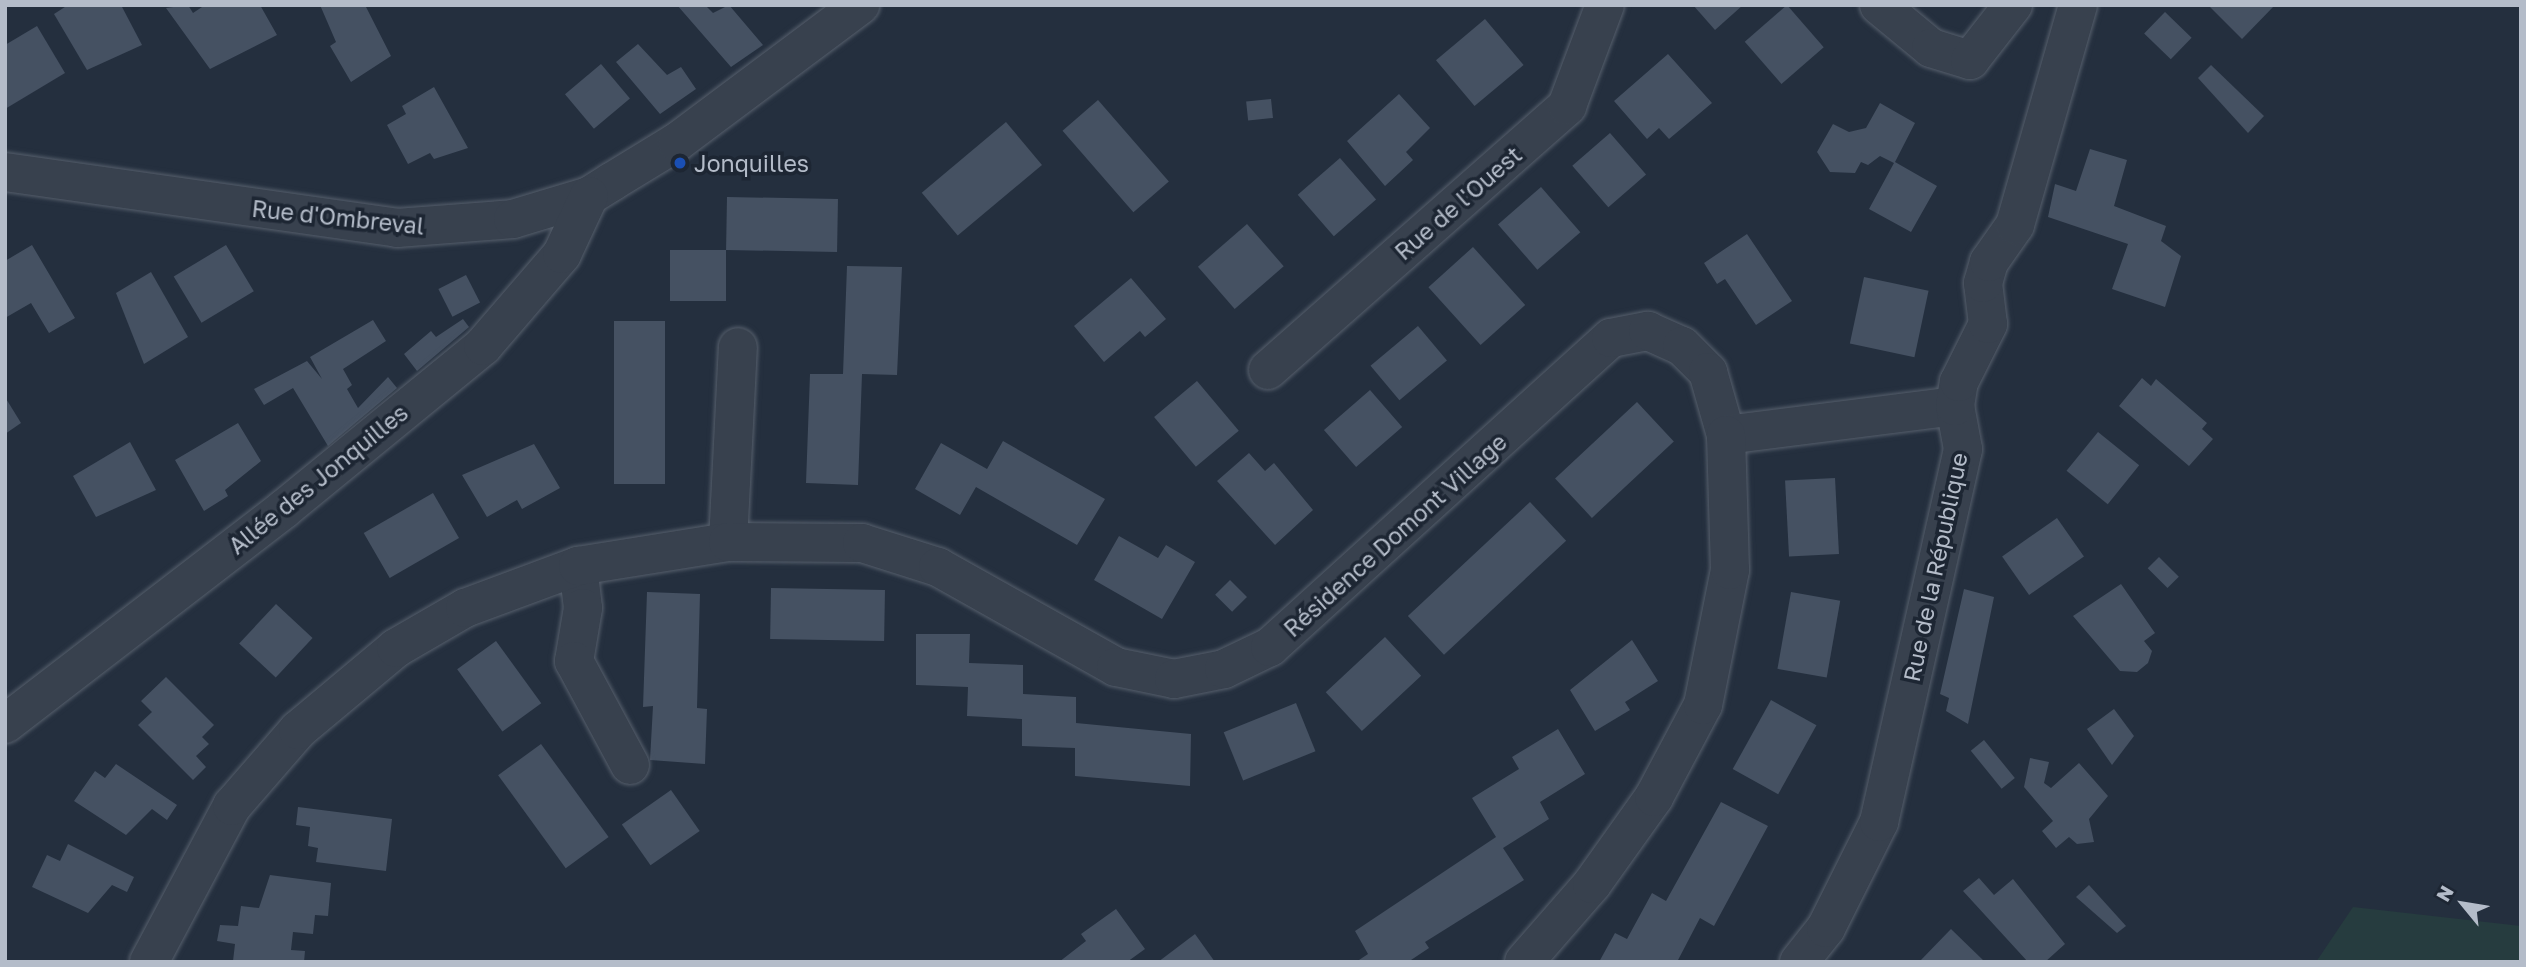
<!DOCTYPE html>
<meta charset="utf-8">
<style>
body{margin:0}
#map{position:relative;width:2526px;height:967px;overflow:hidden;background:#242f3e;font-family:"Golos Text",sans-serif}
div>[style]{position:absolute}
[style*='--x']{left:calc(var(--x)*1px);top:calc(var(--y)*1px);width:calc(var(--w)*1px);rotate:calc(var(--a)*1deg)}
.green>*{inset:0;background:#263c3f}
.building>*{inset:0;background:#455162;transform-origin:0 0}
.roads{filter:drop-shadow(0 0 2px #565f6c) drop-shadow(0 0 2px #565f6c)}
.minor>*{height:38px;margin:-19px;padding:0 19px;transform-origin:19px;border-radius:19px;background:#38414e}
.dots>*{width:19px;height:19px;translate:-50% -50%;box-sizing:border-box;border:4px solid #1d2633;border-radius:50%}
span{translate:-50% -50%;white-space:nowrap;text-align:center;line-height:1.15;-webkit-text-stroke:7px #1d2633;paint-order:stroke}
.poi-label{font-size:23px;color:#b4bcc9}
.left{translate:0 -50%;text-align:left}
.street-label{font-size:23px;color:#b4bcc9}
.frame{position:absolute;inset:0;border:7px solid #b4bcc9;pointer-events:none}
.north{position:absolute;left:2428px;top:869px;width:70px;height:70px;-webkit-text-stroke:5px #1d2633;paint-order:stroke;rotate:300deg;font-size:19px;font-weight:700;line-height:28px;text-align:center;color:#b4bcc9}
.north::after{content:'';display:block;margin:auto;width:24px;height:32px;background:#b4bcc9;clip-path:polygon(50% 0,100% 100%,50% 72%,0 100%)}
</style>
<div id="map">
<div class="green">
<i style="clip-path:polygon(2353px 907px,2521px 926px,2521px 962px,2316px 962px)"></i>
</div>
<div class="building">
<i style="clip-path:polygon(68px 5px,121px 5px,142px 45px,87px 70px,54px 14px)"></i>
<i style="clip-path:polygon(188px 5px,193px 13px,205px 5px,260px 5px,277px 35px,210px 69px,166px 8px)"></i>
<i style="clip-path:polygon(320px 5px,365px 5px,391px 56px,351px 82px,330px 46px,336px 42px)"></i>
<i style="clip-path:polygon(677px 5px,705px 5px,713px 13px,729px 5px,763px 45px,731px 67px)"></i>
<i style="clip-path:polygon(1693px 5px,1743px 5px,1715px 30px)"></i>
<i style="left:1787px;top:5px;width:56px;height:56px;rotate:49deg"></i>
<i style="clip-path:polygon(2208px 5px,2275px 5px,2242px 39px)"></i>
<i style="left:2165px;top:12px;width:37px;height:30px;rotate:44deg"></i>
<i style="left:1485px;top:19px;width:60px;height:64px;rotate:50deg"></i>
<i style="clip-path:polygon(37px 26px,65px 73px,5px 109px,5px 45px)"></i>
<i style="clip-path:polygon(638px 44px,667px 75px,681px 67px,696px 89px,660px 114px,616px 62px)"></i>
<i style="clip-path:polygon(1668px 54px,1712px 103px,1669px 139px,1659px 128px,1647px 139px,1614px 101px)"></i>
<i style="left:601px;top:64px;width:45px;height:47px;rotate:50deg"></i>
<i style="clip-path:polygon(2211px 65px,2264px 116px,2248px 133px,2198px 78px)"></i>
<i style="clip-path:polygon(434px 87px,468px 148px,434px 159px,430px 153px,408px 164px,387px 125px,406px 114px,402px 106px)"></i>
<i style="clip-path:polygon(1399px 94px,1430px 128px,1406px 152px,1413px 160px,1385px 186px,1347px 141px)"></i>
<i style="left:1271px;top:99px;width:19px;height:25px;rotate:84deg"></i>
<i style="left:1098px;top:100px;width:108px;height:47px;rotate:49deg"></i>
<i style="clip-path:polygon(1880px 103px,1915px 123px,1895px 162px,1937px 186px,1911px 232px,1869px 209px,1894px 163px,1880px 156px,1868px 165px,1861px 162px,1855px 173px,1830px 172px,1817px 152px,1833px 124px,1849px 132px,1866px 128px)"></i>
<i style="left:1006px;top:122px;width:56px;height:110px;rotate:50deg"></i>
<i style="left:1610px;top:133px;width:55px;height:50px;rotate:49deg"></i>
<i style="clip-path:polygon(2090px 149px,2127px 160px,2114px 206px,2166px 226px,2161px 241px,2181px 256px,2165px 307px,2112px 289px,2128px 244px,2048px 217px,2055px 184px,2076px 191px)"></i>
<i style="left:1340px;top:158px;width:55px;height:56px;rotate:49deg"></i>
<i style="left:1541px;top:187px;width:60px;height:57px;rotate:49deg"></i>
<i style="left:727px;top:197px;width:111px;height:53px;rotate:1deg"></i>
<i style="left:1247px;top:224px;width:56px;height:65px;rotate:49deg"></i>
<i style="clip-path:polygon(1747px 234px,1792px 301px,1756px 325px,1725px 279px,1717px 284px,1704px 263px)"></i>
<i style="clip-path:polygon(32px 245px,75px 318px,49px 333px,31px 303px,5px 318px,5px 261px)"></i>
<i style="left:226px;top:245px;width:54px;height:61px;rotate:59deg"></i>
<i style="left:1473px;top:247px;width:78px;height:60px;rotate:48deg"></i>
<i style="left:670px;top:250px;width:56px;height:51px"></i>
<i style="clip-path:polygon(847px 266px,902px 267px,897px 375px,862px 374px,858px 485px,806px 483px,810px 374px,843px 374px)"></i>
<i style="clip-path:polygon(151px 272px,188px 337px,144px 364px,116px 293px)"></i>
<i style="left:466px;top:275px;width:31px;height:31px;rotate:63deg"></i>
<i style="left:1864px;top:277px;width:66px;height:68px;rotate:12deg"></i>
<i style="clip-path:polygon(1131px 278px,1166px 319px,1145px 337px,1140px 331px,1104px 362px,1074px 326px)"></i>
<i style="clip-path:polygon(463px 319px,469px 327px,417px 371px,404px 354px,431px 331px,436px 337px)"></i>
<i style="clip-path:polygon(373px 320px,386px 341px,343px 369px,352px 385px,347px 389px,358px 408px,388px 377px,397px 388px,328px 446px,293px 388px,264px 405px,254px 389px,307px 361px,322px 379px,310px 357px)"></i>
<i style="left:614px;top:321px;width:51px;height:163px"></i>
<i style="left:1418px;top:326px;width:45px;height:62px;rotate:50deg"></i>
<i style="clip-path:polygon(2142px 378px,2151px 386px,2156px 379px,2207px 423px,2202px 429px,2213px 439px,2189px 466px,2119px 406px)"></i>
<i style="left:1197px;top:381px;width:65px;height:56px;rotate:50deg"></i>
<i style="left:1370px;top:390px;width:49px;height:61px;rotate:49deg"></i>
<i style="clip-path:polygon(5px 397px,21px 423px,5px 434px)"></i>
<i style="left:1637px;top:402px;width:54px;height:112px;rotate:47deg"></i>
<i style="clip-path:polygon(238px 423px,261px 461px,225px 490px,228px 496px,204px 511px,175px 460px)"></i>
<i style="left:2098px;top:432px;width:53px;height:50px;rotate:39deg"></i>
<i style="clip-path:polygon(1003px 441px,1105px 499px,1077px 545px,976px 487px,960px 515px,915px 489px,941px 443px,987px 469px)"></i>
<i style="clip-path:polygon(130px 442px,156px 490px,96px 517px,73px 476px)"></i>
<i style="clip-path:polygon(534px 444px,560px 488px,522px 509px,517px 500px,487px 517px,462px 475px)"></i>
<i style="clip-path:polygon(1249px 453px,1265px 471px,1274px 463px,1313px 510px,1275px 545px,1217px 481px)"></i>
<i style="left:1835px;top:478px;width:76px;height:50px;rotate:87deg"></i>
<i style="left:433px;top:493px;width:52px;height:80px;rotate:60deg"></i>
<i style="left:1530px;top:502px;width:53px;height:167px;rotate:47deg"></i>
<i style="left:2057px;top:518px;width:47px;height:67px;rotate:55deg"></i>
<i style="clip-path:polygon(1119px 536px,1158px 558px,1166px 545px,1195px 562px,1162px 619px,1094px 580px)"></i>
<i style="left:2159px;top:557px;width:28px;height:16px;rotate:45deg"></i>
<i style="left:1230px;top:580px;width:24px;height:21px;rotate:45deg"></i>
<i style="clip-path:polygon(2121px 584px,2155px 633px,2144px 641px,2152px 651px,2148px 663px,2137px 672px,2120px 671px,2073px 616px)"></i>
<i style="left:771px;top:588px;width:114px;height:51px;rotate:1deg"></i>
<i style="clip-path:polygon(1964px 589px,1994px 597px,1968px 724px,1946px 711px,1949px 698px,1940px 694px)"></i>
<i style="clip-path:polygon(647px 592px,700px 594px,697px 708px,707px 709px,705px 764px,650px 760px,653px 706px,643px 707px)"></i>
<i style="left:1791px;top:592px;width:50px;height:78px;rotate:10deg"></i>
<i style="left:276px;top:604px;width:50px;height:54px;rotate:43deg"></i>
<i style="clip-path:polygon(916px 634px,970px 634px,969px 663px,1023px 665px,1023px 694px,1076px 697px,1076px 723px,1191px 734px,1190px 786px,1075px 776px,1075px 748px,1022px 746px,1022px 719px,967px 716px,968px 687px,916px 685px)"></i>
<i style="left:1385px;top:637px;width:53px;height:81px;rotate:47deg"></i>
<i style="clip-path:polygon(1632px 640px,1658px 681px,1625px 702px,1630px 710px,1595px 731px,1570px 690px)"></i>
<i style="left:496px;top:641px;width:77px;height:48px;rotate:54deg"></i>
<i style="clip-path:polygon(166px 677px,214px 725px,202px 737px,209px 744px,196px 756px,206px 767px,193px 780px,138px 725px,152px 712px,141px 701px)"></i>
<i style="left:1771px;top:700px;width:52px;height:79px;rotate:29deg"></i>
<i style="left:1296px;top:703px;width:52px;height:78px;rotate:68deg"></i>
<i style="clip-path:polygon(2114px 709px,2134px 736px,2112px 765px,2087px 729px)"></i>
<i style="clip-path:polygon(1558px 729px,1585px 774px,1540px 802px,1549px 819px,1503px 848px,1524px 880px,1425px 942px,1429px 948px,1408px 962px,1356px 962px,1368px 954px,1355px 931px,1496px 837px,1472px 798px,1519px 769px,1512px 757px)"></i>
<i style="left:1984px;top:740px;width:49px;height:17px;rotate:51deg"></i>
<i style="left:541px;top:744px;width:115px;height:53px;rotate:54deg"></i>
<i style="clip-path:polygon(2030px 758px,2049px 762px,2044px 783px,2051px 788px,2079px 763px,2108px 796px,2089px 819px,2094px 842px,2077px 844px,2069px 837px,2056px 848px,2042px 831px,2053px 821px,2024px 787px)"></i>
<i style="clip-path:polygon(116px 764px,177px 805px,167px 820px,152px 809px,126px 835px,74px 801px,95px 771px,105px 778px)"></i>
<i style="left:671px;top:790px;width:50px;height:60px;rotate:55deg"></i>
<i style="clip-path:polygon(1721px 802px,1768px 826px,1714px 926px,1700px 918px,1677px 962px,1599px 962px,1615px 933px,1627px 939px,1652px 893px,1666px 901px)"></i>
<i style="clip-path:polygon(298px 807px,392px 819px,386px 871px,316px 862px,318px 848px,308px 846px,310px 827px,296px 825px)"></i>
<i style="clip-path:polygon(68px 844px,134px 877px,127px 892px,112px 885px,88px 913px,32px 887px,47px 855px,60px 861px)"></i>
<i style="clip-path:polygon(270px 875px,331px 883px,328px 916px,315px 915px,313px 934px,293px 932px,291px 950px,305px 951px,304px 962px,233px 961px,235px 944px,217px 941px,220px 925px,238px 926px,241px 906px,259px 908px)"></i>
<i style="clip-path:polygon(1979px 878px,1994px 895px,2013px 879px,2065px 944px,2045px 962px,2028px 962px,1963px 891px)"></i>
<i style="clip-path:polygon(2089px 885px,2126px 926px,2117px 933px,2076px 897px)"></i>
<i style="clip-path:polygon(1116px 909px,1145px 949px,1127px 962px,1059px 962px,1086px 941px,1081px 934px)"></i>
<i style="clip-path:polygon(1951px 929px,1985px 962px,1919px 962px)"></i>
<i style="clip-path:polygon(1195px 934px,1215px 962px,1158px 962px)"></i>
</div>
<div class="roads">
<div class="minor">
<i style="--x:1879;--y:5;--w:67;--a:39.6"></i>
<i style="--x:1931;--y:48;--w:41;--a:17.1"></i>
<i style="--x:1970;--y:60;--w:70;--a:-52"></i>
<i style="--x:5;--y:172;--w:396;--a:8.1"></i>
<i style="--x:397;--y:228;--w:116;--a:-4.4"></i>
<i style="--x:513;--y:219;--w:79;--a:-16.8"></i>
<i style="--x:589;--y:196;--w:28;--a:-32"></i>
<i style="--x:613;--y:181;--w:75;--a:-31.4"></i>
<i style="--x:677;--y:142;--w:229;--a:-36.8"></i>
<i style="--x:1268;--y:370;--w:399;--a:-41.4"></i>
<i style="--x:1567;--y:106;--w:108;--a:-69.4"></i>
<i style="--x:728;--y:542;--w:195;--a:-87.1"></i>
<i style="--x:578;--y:566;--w:42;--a:83.2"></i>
<i style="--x:583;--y:608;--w:54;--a:99.6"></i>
<i style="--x:574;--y:661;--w:118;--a:61.7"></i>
<i style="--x:5;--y:724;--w:352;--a:-37.6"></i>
<i style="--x:284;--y:509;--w:257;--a:-39.3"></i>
<i style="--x:483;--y:346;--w:121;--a:-49.3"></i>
<i style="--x:562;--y:254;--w:64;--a:-65"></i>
<i style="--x:149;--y:962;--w:177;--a:-62"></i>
<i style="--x:232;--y:806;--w:101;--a:-49"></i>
<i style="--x:298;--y:730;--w:128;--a:-39.9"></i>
<i style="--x:396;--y:648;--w:80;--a:-30.1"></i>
<i style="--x:465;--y:608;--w:121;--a:-20.4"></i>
<i style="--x:578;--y:566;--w:152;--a:-9.1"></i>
<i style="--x:728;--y:542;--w:134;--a:0.4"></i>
<i style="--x:862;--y:543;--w:80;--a:17.5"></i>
<i style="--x:938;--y:567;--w:204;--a:29.3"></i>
<i style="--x:1116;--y:667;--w:59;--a:11.7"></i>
<i style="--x:1174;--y:679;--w:51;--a:-11.3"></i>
<i style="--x:1224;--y:669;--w:51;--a:-25.6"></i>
<i style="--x:1270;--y:647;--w:460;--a:-42.2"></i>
<i style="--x:1611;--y:338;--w:38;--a:-11"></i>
<i style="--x:1648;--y:331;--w:37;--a:24"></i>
<i style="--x:1682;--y:346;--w:37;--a:45"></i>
<i style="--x:1708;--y:372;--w:66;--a:74.1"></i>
<i style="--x:1726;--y:435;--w:231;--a:-7.2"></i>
<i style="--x:1524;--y:962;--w:103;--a:-48.9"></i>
<i style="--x:1592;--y:884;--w:107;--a:-54.5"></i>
<i style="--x:1654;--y:797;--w:104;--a:-62"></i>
<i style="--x:1703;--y:705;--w:138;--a:-78.7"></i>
<i style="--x:1730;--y:570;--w:135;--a:-91.7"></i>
<i style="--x:1799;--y:962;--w:43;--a:-51.5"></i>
<i style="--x:1826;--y:928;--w:119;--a:-63.4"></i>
<i style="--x:1879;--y:822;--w:382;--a:-77.3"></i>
<i style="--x:1963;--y:449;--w:44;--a:-100.5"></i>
<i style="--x:1955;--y:406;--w:24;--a:-81"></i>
<i style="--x:1959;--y:382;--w:65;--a:-63.4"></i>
<i style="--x:1988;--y:324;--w:41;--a:-97"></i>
<i style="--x:1983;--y:283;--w:22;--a:-74"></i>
<i style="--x:1989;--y:262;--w:45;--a:-54.9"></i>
<i style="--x:2015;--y:225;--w:229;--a:-74"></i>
</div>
</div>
<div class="dots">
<i style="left:680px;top:163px;background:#1a4fb4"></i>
</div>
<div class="poi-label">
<span class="left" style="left:694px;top:163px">Jonquilles</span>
</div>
<div class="street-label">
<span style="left:1458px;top:203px;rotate:-41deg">Rue de l'Ouest</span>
<span style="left:338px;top:217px;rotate:6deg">Rue d'Ombreval</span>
<span style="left:318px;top:479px;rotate:-39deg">Allée des Jonquilles</span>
<span style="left:1395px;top:535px;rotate:-42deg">Résidence Domont Village</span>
<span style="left:1935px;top:567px;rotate:-78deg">Rue de la République</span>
</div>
<div class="frame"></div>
<div class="north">N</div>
</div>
